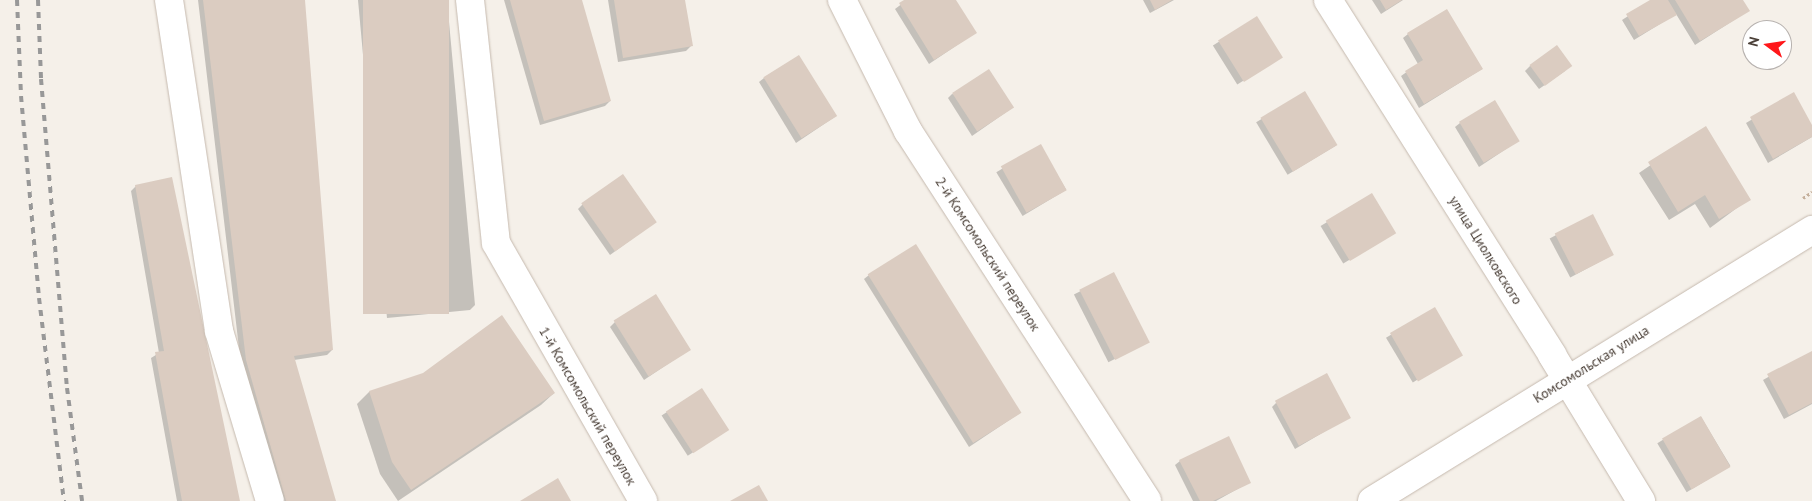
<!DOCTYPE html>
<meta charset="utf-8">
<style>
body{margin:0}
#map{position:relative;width:1812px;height:501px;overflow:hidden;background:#f5f0e9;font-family:"PT Sans",sans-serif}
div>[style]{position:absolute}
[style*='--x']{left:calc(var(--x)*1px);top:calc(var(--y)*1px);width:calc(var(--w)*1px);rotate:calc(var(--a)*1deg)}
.shadow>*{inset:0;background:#0003;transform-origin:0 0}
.building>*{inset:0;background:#dbccc1;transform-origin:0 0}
.path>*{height:3px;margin-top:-1.5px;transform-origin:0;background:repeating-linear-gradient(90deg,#c4af9b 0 2.5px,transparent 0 5px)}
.roads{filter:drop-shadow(0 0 1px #c5b9ae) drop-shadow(0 0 1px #c5b9ae)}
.minor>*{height:28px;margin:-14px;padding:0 14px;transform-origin:14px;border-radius:14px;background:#fff}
.rail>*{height:4px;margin-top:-2px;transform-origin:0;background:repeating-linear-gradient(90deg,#989898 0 6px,transparent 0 12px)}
span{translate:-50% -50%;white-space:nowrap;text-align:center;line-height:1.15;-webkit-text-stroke:4px #fff;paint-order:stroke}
.street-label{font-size:14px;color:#4a3f37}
.north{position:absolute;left:1742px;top:20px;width:50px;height:50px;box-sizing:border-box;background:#fff;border:1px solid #b7b2af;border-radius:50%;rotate:284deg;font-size:14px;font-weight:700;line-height:20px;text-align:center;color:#4a3f37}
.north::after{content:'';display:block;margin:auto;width:18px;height:22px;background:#ff171a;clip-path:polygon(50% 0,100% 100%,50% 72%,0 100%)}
</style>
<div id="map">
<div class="shadow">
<i style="clip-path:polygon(198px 0,304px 0,332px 350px,327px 355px,294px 360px,335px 501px,280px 501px,241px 365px)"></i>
<i style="clip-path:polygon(358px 0,447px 0,475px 305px,470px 310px,387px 318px)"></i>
<i style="clip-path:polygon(504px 0,581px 0,610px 101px,605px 106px,540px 125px)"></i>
<i style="clip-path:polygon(608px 0,684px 0,691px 46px,686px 51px,618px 62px)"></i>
<i style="clip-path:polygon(907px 0,954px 0,975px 33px,929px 64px,895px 9px)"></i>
<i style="clip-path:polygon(1143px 0,1174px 0,1150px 13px)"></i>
<i style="clip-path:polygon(1372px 0,1403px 0,1381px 14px)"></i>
<i style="clip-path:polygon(1653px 0,1742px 0,1748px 11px,1695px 45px,1676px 14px,1634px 40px,1622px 20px)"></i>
<i style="left:1257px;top:18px;width:46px;height:52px;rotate:58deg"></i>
<i style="clip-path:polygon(1408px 34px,1482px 69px,1419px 108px,1401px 76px,1418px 64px,1403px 38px)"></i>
<i style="clip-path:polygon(1530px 66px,1565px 71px,1539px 89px,1525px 71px)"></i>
<i style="clip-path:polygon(764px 78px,836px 116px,796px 143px,759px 82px)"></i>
<i style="left:1305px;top:93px;width:61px;height:57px;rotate:59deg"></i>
<i style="clip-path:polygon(952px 94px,1012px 108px,972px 136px,948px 98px)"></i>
<i style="clip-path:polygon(1794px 94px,1812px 127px,1812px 137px,1768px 163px,1746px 123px)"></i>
<i style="clip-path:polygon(1460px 123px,1518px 141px,1479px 167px,1455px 127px)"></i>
<i style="clip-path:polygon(1705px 128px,1749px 199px,1710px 228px,1695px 204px,1669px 220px,1639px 173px)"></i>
<i style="left:1040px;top:146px;width:51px;height:51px;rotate:59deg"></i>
<i style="clip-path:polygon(136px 186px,239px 501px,177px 501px,151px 358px,159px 353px,131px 191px)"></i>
<i style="left:1372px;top:195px;width:44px;height:60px;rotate:59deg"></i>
<i style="clip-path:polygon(583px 204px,655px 222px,610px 255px,578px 209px)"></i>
<i style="left:1592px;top:216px;width:44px;height:48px;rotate:62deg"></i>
<i style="left:1114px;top:274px;width:76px;height:45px;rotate:63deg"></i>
<i style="clip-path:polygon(869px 275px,1020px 413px,969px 447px,864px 279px)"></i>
<i style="left:1434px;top:309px;width:52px;height:56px;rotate:59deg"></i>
<i style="clip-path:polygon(615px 322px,690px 349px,644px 380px,610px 327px)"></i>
<i style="clip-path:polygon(1812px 352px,1812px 404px,1784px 419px,1763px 380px)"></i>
<i style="clip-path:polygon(424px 374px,554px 393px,541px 405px,398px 501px,380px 474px,357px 404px,369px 392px)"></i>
<i style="left:701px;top:390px;width:48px;height:47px;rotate:57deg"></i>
<i style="clip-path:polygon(1276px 403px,1349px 417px,1295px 449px,1272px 407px)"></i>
<i style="left:1701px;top:417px;width:57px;height:51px;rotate:59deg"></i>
<i style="clip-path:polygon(1180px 461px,1250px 482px,1216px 501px,1193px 501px,1175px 465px)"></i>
</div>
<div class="building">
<i style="clip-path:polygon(203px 0,305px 0,333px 350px,294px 356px,336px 501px,286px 501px,246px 360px)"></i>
<i style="left:363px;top:0;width:86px;height:314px"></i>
<i style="clip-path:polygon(510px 0,582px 0,611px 101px,544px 121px)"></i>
<i style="clip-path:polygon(614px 0,685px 0,693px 46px,623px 58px)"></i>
<i style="clip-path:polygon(904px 0,956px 0,977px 33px,934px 60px,899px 3px)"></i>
<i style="clip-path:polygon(1150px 0,1172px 0,1155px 10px)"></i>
<i style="clip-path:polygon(1380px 0,1402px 0,1386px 10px)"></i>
<i style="clip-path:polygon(1650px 0,1668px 0,1677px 15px,1639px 36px,1626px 14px)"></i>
<i style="clip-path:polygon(1675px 0,1743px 0,1750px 11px,1700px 41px)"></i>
<i style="clip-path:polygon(1447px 9px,1483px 69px,1424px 104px,1405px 71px,1423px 60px,1407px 33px)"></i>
<i style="left:1257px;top:16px;width:49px;height:46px;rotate:58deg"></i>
<i style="left:1557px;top:45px;width:26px;height:34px;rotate:54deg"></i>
<i style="left:799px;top:55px;width:72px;height:42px;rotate:58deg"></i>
<i style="left:989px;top:69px;width:46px;height:44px;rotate:57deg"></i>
<i style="left:1305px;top:91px;width:63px;height:52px;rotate:59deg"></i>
<i style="clip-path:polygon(1794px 92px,1812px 125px,1812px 137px,1773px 159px,1750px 117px)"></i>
<i style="left:1495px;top:100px;width:48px;height:42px;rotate:59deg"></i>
<i style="clip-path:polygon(1706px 126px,1751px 200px,1719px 219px,1705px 195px,1678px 212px,1648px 162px)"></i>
<i style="left:1041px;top:144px;width:53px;height:46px;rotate:61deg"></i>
<i style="left:623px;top:174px;width:59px;height:51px;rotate:55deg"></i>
<i style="clip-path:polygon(172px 177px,240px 501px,182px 501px,155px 352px,164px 351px,135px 185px)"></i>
<i style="left:1372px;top:193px;width:47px;height:54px;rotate:59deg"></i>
<i style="left:1593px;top:214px;width:46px;height:43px;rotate:63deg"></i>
<i style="left:916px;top:244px;width:199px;height:57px;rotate:58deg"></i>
<i style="left:1114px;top:272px;width:79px;height:39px;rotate:63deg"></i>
<i style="left:656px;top:294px;width:66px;height:50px;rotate:58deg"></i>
<i style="left:1435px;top:307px;width:56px;height:52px;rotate:60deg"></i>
<i style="clip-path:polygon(502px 315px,555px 393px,411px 490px,392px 462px,369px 391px,423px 373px)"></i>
<i style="clip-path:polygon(1812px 351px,1812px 403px,1789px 415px,1767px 374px)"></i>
<i style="left:1327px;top:373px;width:51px;height:59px;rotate:62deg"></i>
<i style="left:702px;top:388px;width:50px;height:43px;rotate:57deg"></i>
<i style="left:1701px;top:416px;width:59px;height:45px;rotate:60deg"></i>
<i style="clip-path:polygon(1229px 436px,1251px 483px,1213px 501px,1200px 501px,1179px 460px)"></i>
<i style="clip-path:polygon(558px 478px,571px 501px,520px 501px)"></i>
<i style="clip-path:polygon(759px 485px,768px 501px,730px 501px)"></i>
</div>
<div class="path">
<i style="--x:1803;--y:198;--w:11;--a:-34"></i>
</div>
<div class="roads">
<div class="minor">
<i style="--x:169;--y:0;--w:335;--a:81.4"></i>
<i style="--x:219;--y:331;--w:177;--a:73.3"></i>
<i style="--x:470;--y:0;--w:244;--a:83.9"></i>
<i style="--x:496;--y:243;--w:297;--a:60.3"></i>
<i style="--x:842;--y:0;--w:147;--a:63.3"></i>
<i style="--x:908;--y:131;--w:440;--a:57.1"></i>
<i style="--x:1328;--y:0;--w:420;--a:57.7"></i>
<i style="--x:1552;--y:355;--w:171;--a:58.6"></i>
<i style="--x:1372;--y:501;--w:517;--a:-31.63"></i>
</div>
</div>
<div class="rail">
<i style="--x:17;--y:0;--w:96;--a:87.6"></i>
<i style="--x:21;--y:96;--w:203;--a:84.9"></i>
<i style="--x:39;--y:298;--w:205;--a:83"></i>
<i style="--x:38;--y:0;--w:79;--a:87.8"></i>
<i style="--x:41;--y:79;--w:310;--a:85.2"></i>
<i style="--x:67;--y:388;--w:114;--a:82.4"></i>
</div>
<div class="street-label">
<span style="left:1486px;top:250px;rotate:58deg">улица Циолковского</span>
<span style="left:988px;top:254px;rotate:57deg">2-й Комсомольский переулок</span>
<span style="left:1591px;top:364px;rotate:-32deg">Комсомольская улица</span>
<span style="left:588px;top:406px;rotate:60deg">1-й Комсомольский переулок</span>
</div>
<div class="north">N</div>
</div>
